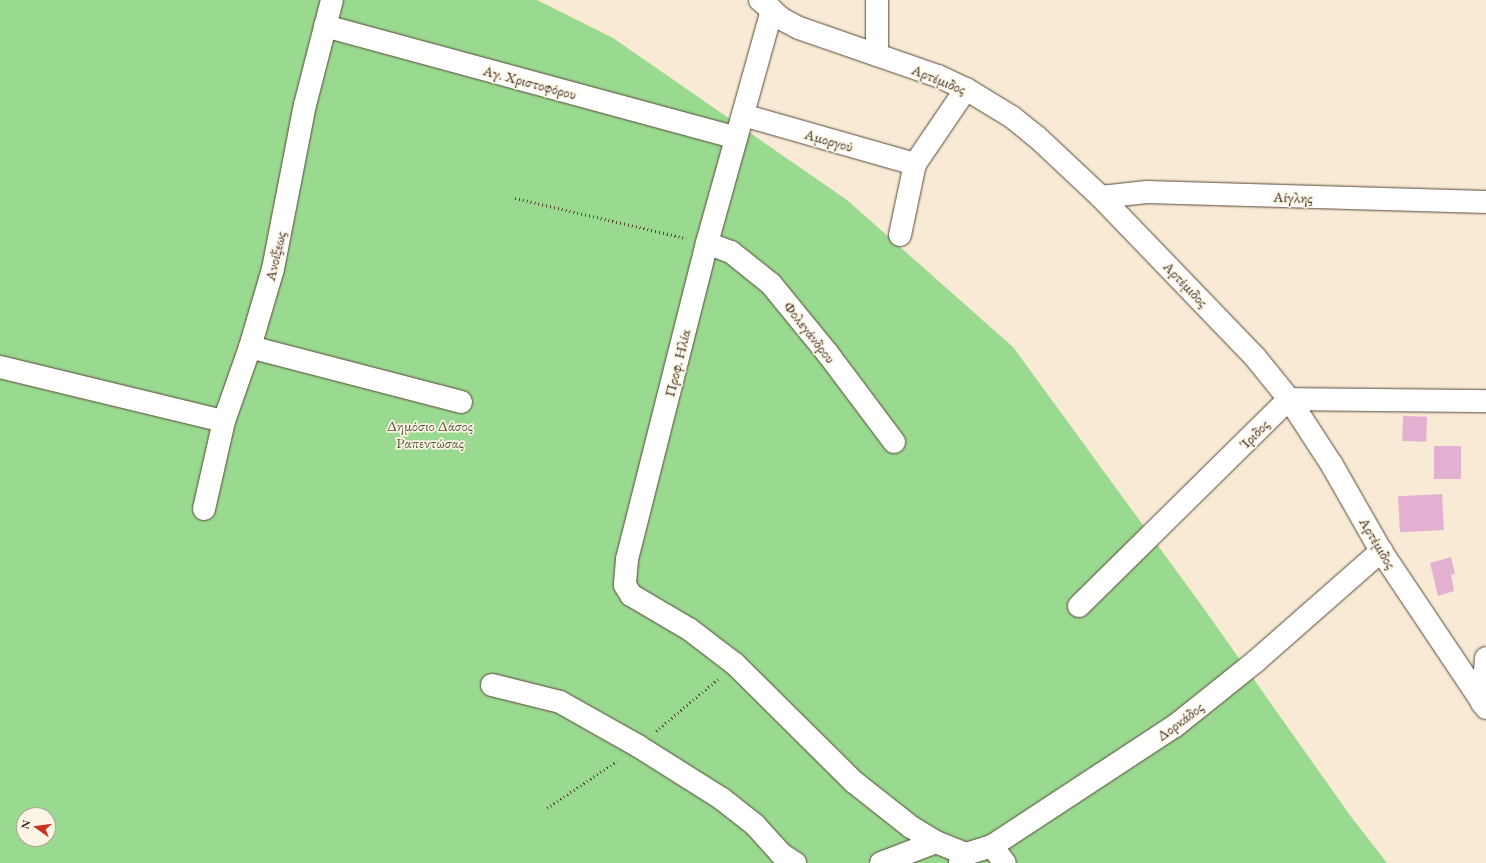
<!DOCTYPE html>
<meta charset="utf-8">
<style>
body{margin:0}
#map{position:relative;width:1486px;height:863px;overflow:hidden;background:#f8ead4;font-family:"EB Garamond",serif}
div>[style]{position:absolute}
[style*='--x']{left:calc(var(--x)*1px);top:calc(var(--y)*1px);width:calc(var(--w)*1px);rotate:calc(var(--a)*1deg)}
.green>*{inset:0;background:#9ada90}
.building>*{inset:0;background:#e3b0d2;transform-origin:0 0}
.path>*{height:2.5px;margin-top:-1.25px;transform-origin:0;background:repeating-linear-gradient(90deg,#574739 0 1px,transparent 0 4px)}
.roads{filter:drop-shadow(0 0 1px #574739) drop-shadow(0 0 1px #574739)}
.minor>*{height:22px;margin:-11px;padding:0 11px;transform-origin:11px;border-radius:11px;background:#fff}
.tertiary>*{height:22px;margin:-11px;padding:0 11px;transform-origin:11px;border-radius:11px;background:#fff}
span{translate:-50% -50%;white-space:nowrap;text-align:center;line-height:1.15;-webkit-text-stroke:3.5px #fcf5e5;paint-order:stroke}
.street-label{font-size:15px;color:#3b2a1e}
.park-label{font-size:15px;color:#53563a}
.north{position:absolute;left:16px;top:807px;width:40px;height:40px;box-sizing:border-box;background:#fcf5e5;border:1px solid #afa495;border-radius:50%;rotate:284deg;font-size:11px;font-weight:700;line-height:16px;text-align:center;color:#3b2a1e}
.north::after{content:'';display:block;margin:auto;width:14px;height:18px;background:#c8321e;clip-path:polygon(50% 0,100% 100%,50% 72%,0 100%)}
</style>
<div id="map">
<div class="green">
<i style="clip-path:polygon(evenodd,0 0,537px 0,613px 38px,847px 200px,1013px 347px,1202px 606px,1349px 814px,1387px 863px,0 863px,0 0,24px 815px,48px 815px,48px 839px,24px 839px,24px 815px)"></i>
</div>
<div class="building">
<i style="left:1403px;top:416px;width:24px;height:25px;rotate:2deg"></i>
<i style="left:1434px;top:446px;width:27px;height:33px"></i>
<i style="left:1442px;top:494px;width:36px;height:44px;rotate:87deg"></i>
<i style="clip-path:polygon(1451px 557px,1455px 574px,1451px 575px,1454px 591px,1438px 596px,1430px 563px)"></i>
</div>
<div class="path">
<i style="--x:515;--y:198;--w:176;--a:13.2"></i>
<i style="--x:656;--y:731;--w:81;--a:-40"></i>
<i style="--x:547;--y:808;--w:84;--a:-33.9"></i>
</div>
<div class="roads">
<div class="minor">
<i style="--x:877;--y:0;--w:55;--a:90"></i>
<i style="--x:772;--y:10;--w:242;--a:105.6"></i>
<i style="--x:707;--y:243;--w:327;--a:104.2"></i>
<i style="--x:627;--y:560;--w:25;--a:95"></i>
<i style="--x:625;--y:585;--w:12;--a:59"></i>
<i style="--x:631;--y:595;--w:67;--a:30.4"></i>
<i style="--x:689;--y:629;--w:58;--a:37.3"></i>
<i style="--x:735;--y:664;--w:168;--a:44.8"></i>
<i style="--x:854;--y:782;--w:73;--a:38.3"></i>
<i style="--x:911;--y:827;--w:29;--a:31"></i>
<i style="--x:936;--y:842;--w:32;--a:22"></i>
<i style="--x:325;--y:26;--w:426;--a:15.2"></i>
<i style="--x:743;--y:115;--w:179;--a:15.9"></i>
<i style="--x:1101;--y:197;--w:46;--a:-6.2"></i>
<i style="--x:1147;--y:192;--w:339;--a:1.7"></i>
<i style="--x:900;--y:235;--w:73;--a:-78.1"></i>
<i style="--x:915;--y:164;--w:91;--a:-55.8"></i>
<i style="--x:707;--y:243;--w:26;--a:21"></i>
<i style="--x:731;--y:252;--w:51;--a:38.7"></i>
<i style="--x:771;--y:284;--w:90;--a:50.8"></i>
<i style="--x:828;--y:354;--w:110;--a:53.1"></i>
<i style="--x:250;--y:347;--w:218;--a:14.6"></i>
<i style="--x:0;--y:367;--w:230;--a:13.6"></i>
<i style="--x:204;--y:509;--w:90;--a:-77.2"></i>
<i style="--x:224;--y:421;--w:78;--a:-70.6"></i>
<i style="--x:250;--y:347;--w:81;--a:-73.6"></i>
<i style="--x:273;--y:269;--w:167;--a:-79"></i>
<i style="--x:305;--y:105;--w:108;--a:-75.6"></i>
<i style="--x:1079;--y:606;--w:295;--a:-44.6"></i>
<i style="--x:1289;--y:399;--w:197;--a:0.6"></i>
<i style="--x:492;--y:685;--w:70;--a:14"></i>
<i style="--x:560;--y:702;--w:90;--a:29.4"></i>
<i style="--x:638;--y:746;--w:99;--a:32.2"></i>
<i style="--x:722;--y:799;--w:42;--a:38.2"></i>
<i style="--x:755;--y:825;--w:39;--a:48"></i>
<i style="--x:781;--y:854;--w:17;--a:33"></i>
<i style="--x:1482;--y:703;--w:45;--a:-84.9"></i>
<i style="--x:992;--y:846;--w:21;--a:53"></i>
<i style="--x:881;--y:863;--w:59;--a:-20.9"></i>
<i style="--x:960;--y:863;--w:11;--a:-56"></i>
<i style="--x:966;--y:854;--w:27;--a:-17"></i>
<i style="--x:992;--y:846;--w:219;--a:-33.3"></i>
<i style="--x:1175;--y:726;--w:104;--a:-38.7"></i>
<i style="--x:1256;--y:661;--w:167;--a:-41.3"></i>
</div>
<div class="tertiary">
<i style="--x:760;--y:0;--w:29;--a:41"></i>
<i style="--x:782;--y:19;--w:19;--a:28"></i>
<i style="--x:799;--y:28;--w:147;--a:19.1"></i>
<i style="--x:938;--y:76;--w:31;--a:25"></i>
<i style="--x:966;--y:89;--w:54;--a:31.3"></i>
<i style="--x:1012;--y:117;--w:32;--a:39"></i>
<i style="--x:1037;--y:137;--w:88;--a:43.2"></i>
<i style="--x:1101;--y:197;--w:222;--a:46.1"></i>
<i style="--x:1255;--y:357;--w:54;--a:51"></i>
<i style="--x:1289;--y:399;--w:79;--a:56.9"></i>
<i style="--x:1332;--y:465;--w:99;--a:60.3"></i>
<i style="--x:1381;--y:551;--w:189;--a:56.2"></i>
</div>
</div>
<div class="street-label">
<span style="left:939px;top:79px;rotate:22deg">Αρτέμιδος</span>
<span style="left:530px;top:82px;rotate:15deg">Αγ. Χριστοφόρου</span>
<span style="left:829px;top:140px;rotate:16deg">Αμοργού</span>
<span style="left:1293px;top:197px;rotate:2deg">Αίγλης</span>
<span style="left:275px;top:256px;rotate:-77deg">Ανοίξεως</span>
<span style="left:1186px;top:284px;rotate:46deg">Αρτέμιδος</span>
<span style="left:810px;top:332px;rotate:52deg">Φολεγάνδρου</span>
<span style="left:677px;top:363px;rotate:-76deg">Προφ. Ηλία</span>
<span style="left:1254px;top:434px;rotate:-45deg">Ίριδος</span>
<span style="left:1378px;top:543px;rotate:59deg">Αρτέμιδος</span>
<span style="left:1180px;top:721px;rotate:-37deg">Δορκάδος</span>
</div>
<div class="park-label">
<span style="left:430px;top:434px">Δημόσιο Δάσος<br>Ραπεντώσας</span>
</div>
<div class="north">N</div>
</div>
